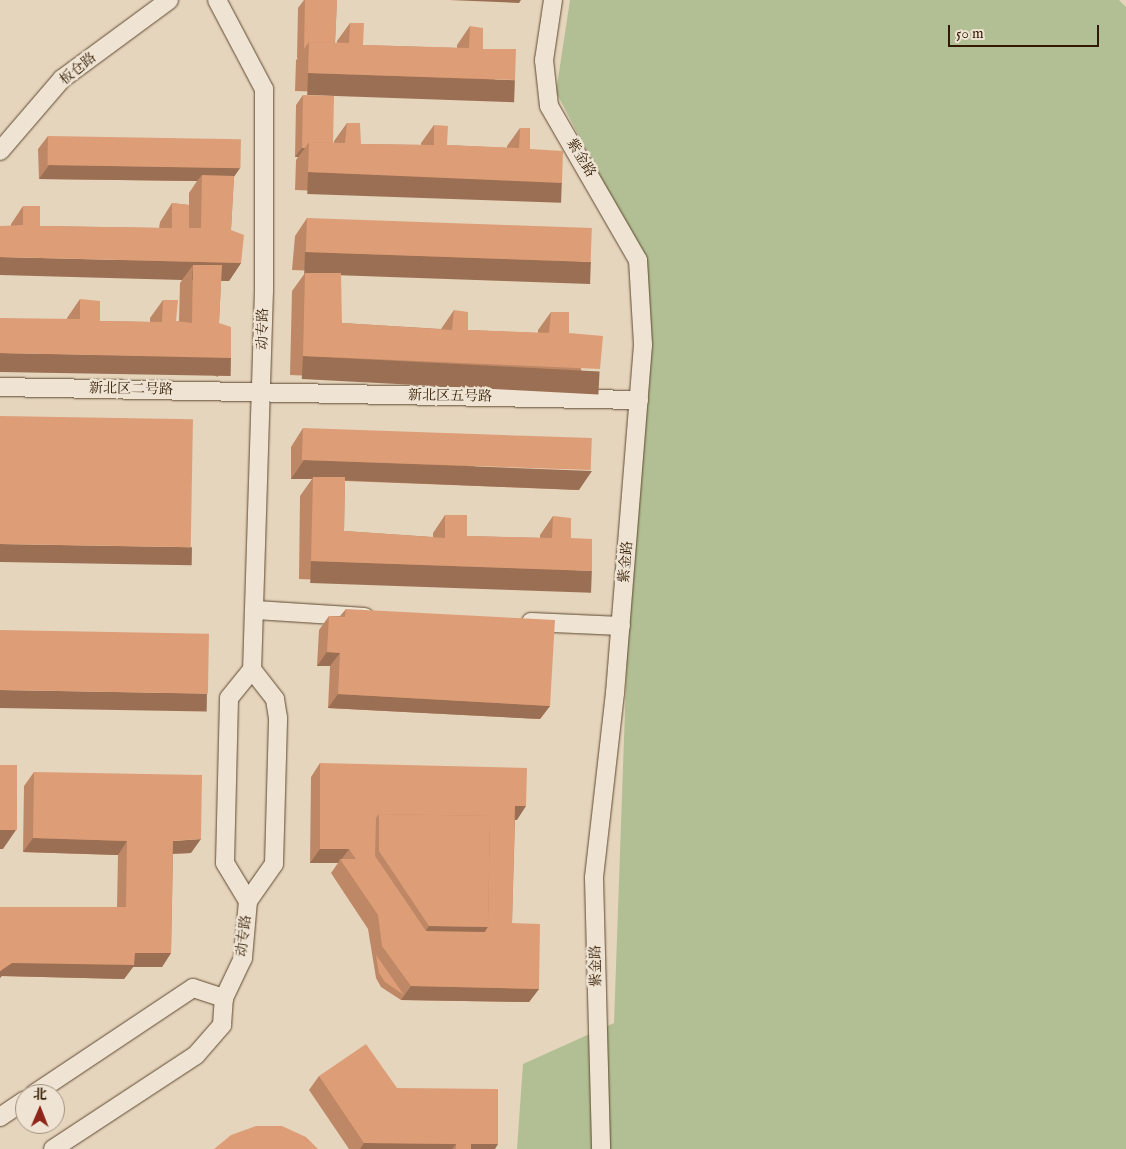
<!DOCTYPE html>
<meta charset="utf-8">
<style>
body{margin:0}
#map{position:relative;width:1126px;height:1149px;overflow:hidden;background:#e6d5bd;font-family:"IM FELL English","Noto Serif SC",serif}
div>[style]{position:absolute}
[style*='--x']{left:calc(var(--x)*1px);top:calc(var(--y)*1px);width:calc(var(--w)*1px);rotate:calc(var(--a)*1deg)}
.green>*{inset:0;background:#b2be93}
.roads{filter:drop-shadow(0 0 1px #5e4930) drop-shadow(0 0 1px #5e4930)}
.minor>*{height:18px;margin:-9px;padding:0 9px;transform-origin:9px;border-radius:9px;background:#efe4d4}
.wall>*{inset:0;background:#be8866}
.shaded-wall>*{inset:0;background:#9b6f53;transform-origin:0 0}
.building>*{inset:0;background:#dd9e77;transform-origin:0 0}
span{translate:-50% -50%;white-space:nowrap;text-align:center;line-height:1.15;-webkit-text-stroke:4.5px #efe4d4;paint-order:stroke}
.street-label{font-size:14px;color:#311a01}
.north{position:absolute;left:15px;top:1084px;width:50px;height:50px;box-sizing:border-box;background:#efe4d4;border:1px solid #a39380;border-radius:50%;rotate:1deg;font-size:14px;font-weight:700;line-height:20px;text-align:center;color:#311a01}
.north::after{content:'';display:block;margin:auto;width:18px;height:22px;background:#8f2418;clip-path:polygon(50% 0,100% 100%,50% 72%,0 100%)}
.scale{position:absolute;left:948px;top:25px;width:151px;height:22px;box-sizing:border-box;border:2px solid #311a01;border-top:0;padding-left:6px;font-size:15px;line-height:18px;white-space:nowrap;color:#311a01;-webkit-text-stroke:4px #efe4d4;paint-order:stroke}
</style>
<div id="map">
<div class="green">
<i style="clip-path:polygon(570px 0,1119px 0,1126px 7px,1126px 1149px,517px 1149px,523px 1064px,614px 1023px,641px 255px,556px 92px)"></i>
</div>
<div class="roads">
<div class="minor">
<i style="--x:217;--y:0;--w:101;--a:62.2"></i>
<i style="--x:264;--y:89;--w:201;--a:90"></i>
<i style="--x:264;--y:290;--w:380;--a:91.8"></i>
<i style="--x:553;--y:0;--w:61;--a:98.5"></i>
<i style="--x:544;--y:60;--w:46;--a:83.8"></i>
<i style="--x:549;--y:106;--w:178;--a:60"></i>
<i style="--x:638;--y:260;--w:85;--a:86.6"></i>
<i style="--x:643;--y:345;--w:349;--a:94.6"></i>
<i style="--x:615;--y:693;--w:186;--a:96.5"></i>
<i style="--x:594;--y:878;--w:271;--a:88.5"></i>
<i style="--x:0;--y:151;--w:95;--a:-49.3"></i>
<i style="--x:62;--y:79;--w:133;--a:-36.4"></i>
<i style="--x:0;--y:387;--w:639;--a:1.17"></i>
<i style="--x:256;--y:610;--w:109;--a:3.7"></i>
<i style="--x:531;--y:622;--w:90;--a:2.5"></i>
<i style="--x:248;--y:901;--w:45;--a:-54.9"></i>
<i style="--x:274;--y:864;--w:146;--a:-88.4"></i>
<i style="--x:278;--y:718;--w:19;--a:-99"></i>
<i style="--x:275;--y:699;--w:37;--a:-128"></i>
<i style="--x:248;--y:901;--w:44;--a:-121.2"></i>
<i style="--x:225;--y:863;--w:165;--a:-88.6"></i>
<i style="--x:229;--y:698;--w:36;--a:-51"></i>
<i style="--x:34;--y:1094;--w:191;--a:-33.7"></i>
<i style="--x:193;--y:988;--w:33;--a:18"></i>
<i style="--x:0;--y:1117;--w:30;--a:-34"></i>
<i style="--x:53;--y:1149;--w:171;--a:-33.3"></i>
<i style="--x:196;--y:1055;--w:40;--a:-49"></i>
<i style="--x:222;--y:1025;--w:27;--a:-86"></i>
<i style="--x:224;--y:998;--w:44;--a:-64.6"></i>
<i style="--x:243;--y:958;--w:57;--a:-85"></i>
</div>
</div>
<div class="wall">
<i style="clip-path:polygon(304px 0,337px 0,335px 43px,337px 43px,337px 41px,350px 23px,363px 45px,457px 48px,457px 45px,470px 26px,483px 49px,502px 98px,295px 91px,296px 60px,298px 58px,297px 58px,298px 8px)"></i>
<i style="clip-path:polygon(303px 95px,333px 143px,334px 143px,334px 141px,347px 123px,361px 144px,421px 145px,421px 143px,434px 125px,447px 145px,507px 148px,507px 146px,520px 128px,530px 149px,562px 183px,550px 201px,295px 190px,296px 160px,298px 157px,295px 157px,296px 105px)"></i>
<i style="clip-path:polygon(48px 136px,240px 168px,234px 177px,231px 230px,241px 263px,229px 281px,221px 281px,219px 323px,218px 377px,67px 319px,67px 318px,80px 299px,100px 321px,150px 322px,150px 318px,163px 300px,176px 321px,179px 321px,180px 283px,182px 280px,11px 226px,11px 224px,23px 206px,40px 226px,159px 228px,160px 222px,172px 203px,189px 205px,189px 193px,197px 181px,39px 179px,38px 149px)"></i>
<i style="clip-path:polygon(307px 218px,591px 263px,578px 281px,292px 270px,295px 236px)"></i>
<i style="clip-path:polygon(305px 273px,342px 323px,441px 329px,454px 310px,468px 330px,538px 333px,538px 330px,551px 312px,569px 333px,587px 387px,290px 375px,292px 291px)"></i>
<i style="clip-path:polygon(303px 428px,579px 490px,345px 481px,344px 531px,433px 537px,433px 533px,445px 515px,467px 536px,540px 538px,540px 535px,553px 516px,571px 538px,579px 589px,299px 579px,300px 496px,312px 479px,291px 479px,291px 447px)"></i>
<i style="clip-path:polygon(346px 609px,550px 706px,540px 719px,328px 708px,330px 666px,317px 666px,319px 630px,329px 616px,340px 616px)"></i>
<i style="clip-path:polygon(320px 763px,517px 820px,515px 820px,512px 923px,539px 989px,529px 1002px,401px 1000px,381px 987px,376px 978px,368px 929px,331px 873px,338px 863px,310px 863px,311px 777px)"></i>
<i style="clip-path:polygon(34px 772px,191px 853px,173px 854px,171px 953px,162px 967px,133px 967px,124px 979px,2px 976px,0 907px,117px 907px,118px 855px,23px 852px,24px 786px)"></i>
<i style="clip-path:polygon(319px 1076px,397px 1088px,495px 1149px,349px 1149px,309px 1090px)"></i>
</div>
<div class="shaded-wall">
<i style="clip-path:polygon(449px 0,521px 0,519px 3px)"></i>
<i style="left:308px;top:73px;width:207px;height:22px;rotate:2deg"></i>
<i style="clip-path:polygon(302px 148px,305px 148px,298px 157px,295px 157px)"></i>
<i style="clip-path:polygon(49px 165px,240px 168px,230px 182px,202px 175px,197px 181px,39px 179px)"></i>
<i style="left:308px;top:172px;width:254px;height:22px;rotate:2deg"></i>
<i style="left:305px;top:252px;width:286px;height:22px;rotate:2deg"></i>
<i style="clip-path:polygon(0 257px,241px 263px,229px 281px,192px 280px,193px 265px,182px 280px,0 275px)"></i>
<i style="left:0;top:353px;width:231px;height:19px;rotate:1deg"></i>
<i style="left:303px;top:356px;width:297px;height:23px;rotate:3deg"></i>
<i style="clip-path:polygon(304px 460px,592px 471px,579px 490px,313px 479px,313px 477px,312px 479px,291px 479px)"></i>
<i style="left:0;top:544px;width:192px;height:18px;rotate:1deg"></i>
<i style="left:311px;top:561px;width:281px;height:22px;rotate:2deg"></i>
<i style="clip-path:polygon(327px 652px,340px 653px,330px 666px,317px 666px)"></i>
<i style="left:0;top:690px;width:207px;height:18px;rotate:1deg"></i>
<i style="clip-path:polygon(338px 694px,550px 706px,540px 719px,328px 708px)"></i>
<i style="clip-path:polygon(515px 806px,526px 806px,517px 820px,505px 820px)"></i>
<i style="clip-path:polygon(0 830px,16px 830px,3px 849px,0 849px)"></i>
<i style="clip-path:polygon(33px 838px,127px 841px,118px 855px,23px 852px)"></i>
<i style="clip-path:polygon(201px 839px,191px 853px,164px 854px,173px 841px)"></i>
<i style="clip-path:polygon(320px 849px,349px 849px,341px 860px,340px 859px,338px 863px,310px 863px)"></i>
<i style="clip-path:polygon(429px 926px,488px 927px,475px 945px,417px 944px)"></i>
<i style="clip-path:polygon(135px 953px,171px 953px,162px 967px,133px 967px,124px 979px,2px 976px,0 978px,0 971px,12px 963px)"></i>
<i style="clip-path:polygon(411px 986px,539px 989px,529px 1002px,401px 1000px)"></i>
<i style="clip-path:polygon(364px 1143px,456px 1144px,452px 1149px,360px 1149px)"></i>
<i style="clip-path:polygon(471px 1144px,498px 1144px,495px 1149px,468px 1149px)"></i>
</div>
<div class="building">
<i style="clip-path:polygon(305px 0,337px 0,335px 43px,309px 42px,304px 49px)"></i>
<i style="clip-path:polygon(350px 23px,364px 23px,363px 45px,469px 48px,470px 26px,483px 28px,483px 49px,516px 49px,515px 80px,308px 73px,309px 42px,349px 43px)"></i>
<i style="clip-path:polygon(303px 95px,334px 96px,333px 143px,309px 142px,305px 148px,302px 148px)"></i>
<i style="clip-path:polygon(347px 123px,360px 123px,361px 144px,434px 145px,434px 125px,448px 126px,447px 145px,519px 148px,520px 128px,530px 128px,530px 149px,563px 151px,562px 183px,308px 172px,309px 142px,345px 143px)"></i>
<i style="left:48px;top:136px;width:193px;height:29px;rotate:1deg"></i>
<i style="clip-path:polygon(202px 175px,234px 176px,231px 230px,244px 235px,241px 263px,0 257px,0 226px,23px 225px,23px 206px,40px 206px,40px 226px,172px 228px,172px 203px,189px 205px,189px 228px,201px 228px)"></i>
<i style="left:307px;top:218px;width:285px;height:34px;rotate:2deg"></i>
<i style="clip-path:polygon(193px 265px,222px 265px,219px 323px,231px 327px,231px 358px,0 353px,0 318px,80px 319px,80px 299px,100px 301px,100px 321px,162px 322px,163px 300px,178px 300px,176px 321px,192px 323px)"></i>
<i style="clip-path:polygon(305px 273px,341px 273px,342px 323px,452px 330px,454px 310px,468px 312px,468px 330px,549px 333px,551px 312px,569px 312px,569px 333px,603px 336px,600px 369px,303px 356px)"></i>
<i style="left:0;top:416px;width:193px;height:128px;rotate:1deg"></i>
<i style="left:303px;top:428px;width:289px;height:32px;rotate:2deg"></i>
<i style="clip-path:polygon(313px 477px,345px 477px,344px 531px,445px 538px,445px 515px,467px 515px,467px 536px,552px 538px,553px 516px,571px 518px,571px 538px,592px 539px,592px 571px,311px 561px)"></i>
<i style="clip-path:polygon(346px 609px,555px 620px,550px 706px,338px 694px,340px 653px,327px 652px,329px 616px,345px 617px)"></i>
<i style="left:0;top:630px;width:209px;height:60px;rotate:1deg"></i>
<i style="clip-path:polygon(evenodd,320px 763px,527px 768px,526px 806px,515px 806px,512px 923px,540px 924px,539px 989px,411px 986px,382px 946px,378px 915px,340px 859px,356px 859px,349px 849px,320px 849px,320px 763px,379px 814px,490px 816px,488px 927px,485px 932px,426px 931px,375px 856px,376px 818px,379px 814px)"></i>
<i style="left:0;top:765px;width:17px;height:65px"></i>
<i style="clip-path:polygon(34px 772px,202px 775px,201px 839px,173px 841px,171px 953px,135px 953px,134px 965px,12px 963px,0 971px,0 907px,126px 907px,127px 841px,33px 838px)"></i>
<i style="clip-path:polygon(379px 814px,490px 816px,488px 927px,429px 926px,379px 851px)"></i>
<i style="clip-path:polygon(376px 955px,404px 995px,385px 982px,379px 973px)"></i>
<i style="clip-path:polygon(366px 1044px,397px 1088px,498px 1089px,498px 1144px,471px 1144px,471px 1149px,456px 1149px,456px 1144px,364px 1143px,319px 1076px)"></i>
<i style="clip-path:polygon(256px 1126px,282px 1126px,306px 1137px,318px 1149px,214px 1149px,231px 1135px)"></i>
</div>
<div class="street-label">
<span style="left:78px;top:69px;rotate:-39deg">板仓路</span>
<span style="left:581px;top:158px;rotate:59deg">紫金路</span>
<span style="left:263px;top:329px;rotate:-89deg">动专路</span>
<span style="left:131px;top:389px;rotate:1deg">新北区二号路</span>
<span style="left:450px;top:396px;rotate:1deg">新北区五号路</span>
<span style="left:626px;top:562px;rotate:-85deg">紫金路</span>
<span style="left:244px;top:936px;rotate:-83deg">动专路</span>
<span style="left:596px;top:966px;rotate:-91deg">紫金路</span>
</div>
<div class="north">北</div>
<div class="scale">50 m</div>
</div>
